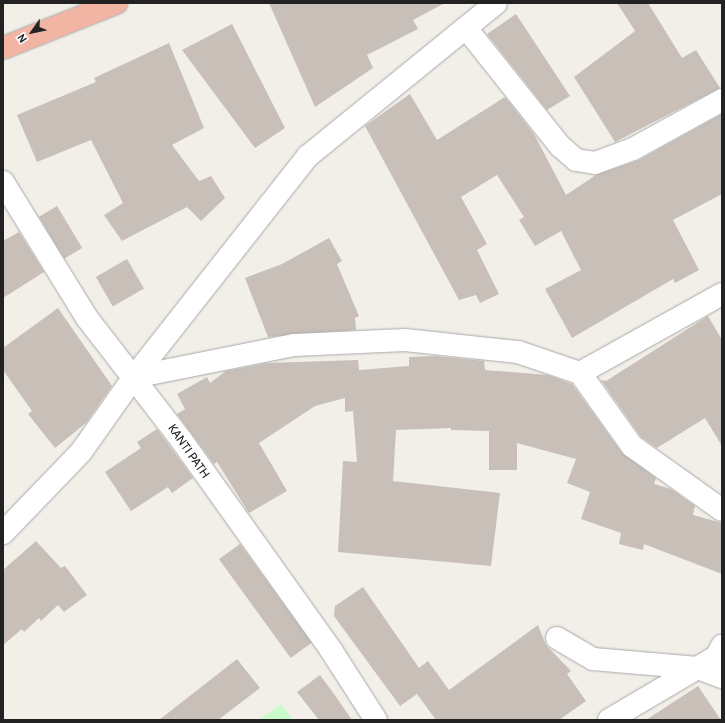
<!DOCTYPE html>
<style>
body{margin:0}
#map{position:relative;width:725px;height:723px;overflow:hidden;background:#f2efe9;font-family:Cabin,sans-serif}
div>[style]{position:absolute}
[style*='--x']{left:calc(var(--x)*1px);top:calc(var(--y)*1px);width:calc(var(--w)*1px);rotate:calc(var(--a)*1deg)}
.park>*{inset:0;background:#c8facc}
.building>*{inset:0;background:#c7bfb8;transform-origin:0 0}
.roads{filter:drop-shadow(0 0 1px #a9a9a9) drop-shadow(0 0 1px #a9a9a9)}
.minor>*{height:22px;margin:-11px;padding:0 11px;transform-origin:11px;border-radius:11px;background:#fff}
.trunk>*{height:22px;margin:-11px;padding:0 11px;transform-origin:11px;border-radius:11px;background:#f2b4a3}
span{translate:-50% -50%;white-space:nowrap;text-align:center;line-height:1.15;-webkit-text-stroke:4px #fff;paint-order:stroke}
.street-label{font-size:12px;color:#222}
.frame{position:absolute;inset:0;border:4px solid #222;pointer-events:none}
.north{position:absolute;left:12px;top:12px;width:40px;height:40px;-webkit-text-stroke:3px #fff;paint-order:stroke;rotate:237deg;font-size:11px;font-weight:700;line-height:16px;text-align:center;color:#222}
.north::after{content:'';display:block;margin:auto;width:14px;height:18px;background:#222;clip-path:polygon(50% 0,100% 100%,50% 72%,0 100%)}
</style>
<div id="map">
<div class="park">
<i style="clip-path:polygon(281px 704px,293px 720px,259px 720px)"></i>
</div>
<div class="building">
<i style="clip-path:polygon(269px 3px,445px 3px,413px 20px,418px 29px,367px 55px,373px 68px,315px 107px)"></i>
<i style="clip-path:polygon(617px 3px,648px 3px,682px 58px,696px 50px,720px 88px,615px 142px,574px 77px,635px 31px)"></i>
<i style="clip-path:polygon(516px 14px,570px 96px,547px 110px,487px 34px)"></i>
<i style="clip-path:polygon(232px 24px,285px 128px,255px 148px,182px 50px)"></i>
<i style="clip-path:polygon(169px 43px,204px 128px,172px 145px,199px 181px,211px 176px,225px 198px,201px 221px,187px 207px,122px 241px,104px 215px,123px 203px,91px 140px,37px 162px,17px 115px,96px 82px,94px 78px)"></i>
<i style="clip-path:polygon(410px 94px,437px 140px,505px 97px,534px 134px,566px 195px,596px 175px,639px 160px,722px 114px,722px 194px,673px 220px,699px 270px,675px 283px,673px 279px,572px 338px,545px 289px,581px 270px,561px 231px,535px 246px,519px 220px,524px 217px,497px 175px,461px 197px,487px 244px,477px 250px,499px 294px,480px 303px,476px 295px,459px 300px,365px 126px)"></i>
<i style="left:57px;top:206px;width:49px;height:21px;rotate:59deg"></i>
<i style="clip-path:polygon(19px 232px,44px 272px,3px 298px,3px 241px)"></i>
<i style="clip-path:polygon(329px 238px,342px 261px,337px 264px,359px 316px,355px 318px,356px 330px,268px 337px,245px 278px,282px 264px)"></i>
<i style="left:127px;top:259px;width:34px;height:36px;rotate:60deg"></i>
<i style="clip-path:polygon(58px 308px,112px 386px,86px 423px,55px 448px,28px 414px,32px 411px,3px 370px,3px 348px)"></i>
<i style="clip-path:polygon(708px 316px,722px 340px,722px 446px,705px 418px,657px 448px,641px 437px,601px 380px,606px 381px)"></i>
<i style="clip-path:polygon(435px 356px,484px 361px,485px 370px,548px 375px,572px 384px,622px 453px,656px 478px,654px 484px,671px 489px,695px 506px,693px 515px,722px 523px,722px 574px,644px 544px,643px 550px,619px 544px,621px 533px,581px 519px,590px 492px,567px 483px,576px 459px,517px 443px,517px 470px,489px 470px,489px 431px,451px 430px,451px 428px,396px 430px,393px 481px,500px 493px,491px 566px,338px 552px,343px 461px,357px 462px,353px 411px,345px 412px,345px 398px,315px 406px,259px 443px,287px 491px,249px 513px,217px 462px,214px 464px,177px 414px,185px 409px,177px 394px,207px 377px,210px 383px,226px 371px,267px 363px,358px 360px,359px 370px,409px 366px,409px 357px)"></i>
<i style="clip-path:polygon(157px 429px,193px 478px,172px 493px,168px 487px,131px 511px,105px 472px,141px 448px,137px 442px)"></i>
<i style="clip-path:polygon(36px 541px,61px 568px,65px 566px,87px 595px,64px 612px,58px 605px,41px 621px,39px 618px,24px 632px,22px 629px,3px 645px,3px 570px)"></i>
<i style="left:240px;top:544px;width:122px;height:26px;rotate:54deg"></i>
<i style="clip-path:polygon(363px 587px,419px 668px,428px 661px,449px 690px,538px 625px,546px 645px,571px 671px,567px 674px,586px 701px,559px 720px,436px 720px,417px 694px,400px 706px,334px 616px,335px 606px)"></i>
<i style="clip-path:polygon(237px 659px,260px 688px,218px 720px,159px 720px)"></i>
<i style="clip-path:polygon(320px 675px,334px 694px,352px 720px,319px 720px,297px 692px)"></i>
<i style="clip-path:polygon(698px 686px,721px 720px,646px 720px)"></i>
</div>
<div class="roads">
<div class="minor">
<i style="--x:466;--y:28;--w:151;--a:51.5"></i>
<i style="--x:560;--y:146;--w:21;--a:41"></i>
<i style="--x:576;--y:160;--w:19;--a:9"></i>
<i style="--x:595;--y:163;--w:40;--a:-20.2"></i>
<i style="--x:633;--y:149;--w:102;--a:-28.8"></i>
<i style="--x:3;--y:182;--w:160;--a:58.3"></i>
<i style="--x:87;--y:318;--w:155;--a:52.3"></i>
<i style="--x:182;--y:441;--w:257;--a:54.5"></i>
<i style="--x:331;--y:650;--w:83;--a:57.3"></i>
<i style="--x:580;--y:373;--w:162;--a:-29.1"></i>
<i style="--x:134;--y:377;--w:163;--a:-11.3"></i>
<i style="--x:294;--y:345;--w:111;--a:-2.6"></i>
<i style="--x:405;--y:340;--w:114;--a:6.1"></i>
<i style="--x:518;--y:352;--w:65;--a:18.7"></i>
<i style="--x:580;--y:373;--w:90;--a:54.5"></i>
<i style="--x:632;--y:446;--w:110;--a:35.4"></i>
<i style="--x:3;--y:533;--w:112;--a:-46.1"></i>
<i style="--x:81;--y:452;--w:92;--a:-54.8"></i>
<i style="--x:134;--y:377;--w:281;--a:-51.8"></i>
<i style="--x:308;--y:156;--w:242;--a:-39.1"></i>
<i style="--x:557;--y:638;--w:42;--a:30.3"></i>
<i style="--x:593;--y:659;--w:105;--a:4.9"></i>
<i style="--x:698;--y:668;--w:26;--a:21"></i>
<i style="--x:609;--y:720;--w:124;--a:-30.5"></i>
<i style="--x:716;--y:657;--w:13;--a:-61"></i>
</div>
<div class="trunk">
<i style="--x:3;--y:48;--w:122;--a:-21.7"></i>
</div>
</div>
<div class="street-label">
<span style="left:189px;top:451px;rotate:55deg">KANTI PATH</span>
</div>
<div class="frame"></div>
<div class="north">N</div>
</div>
